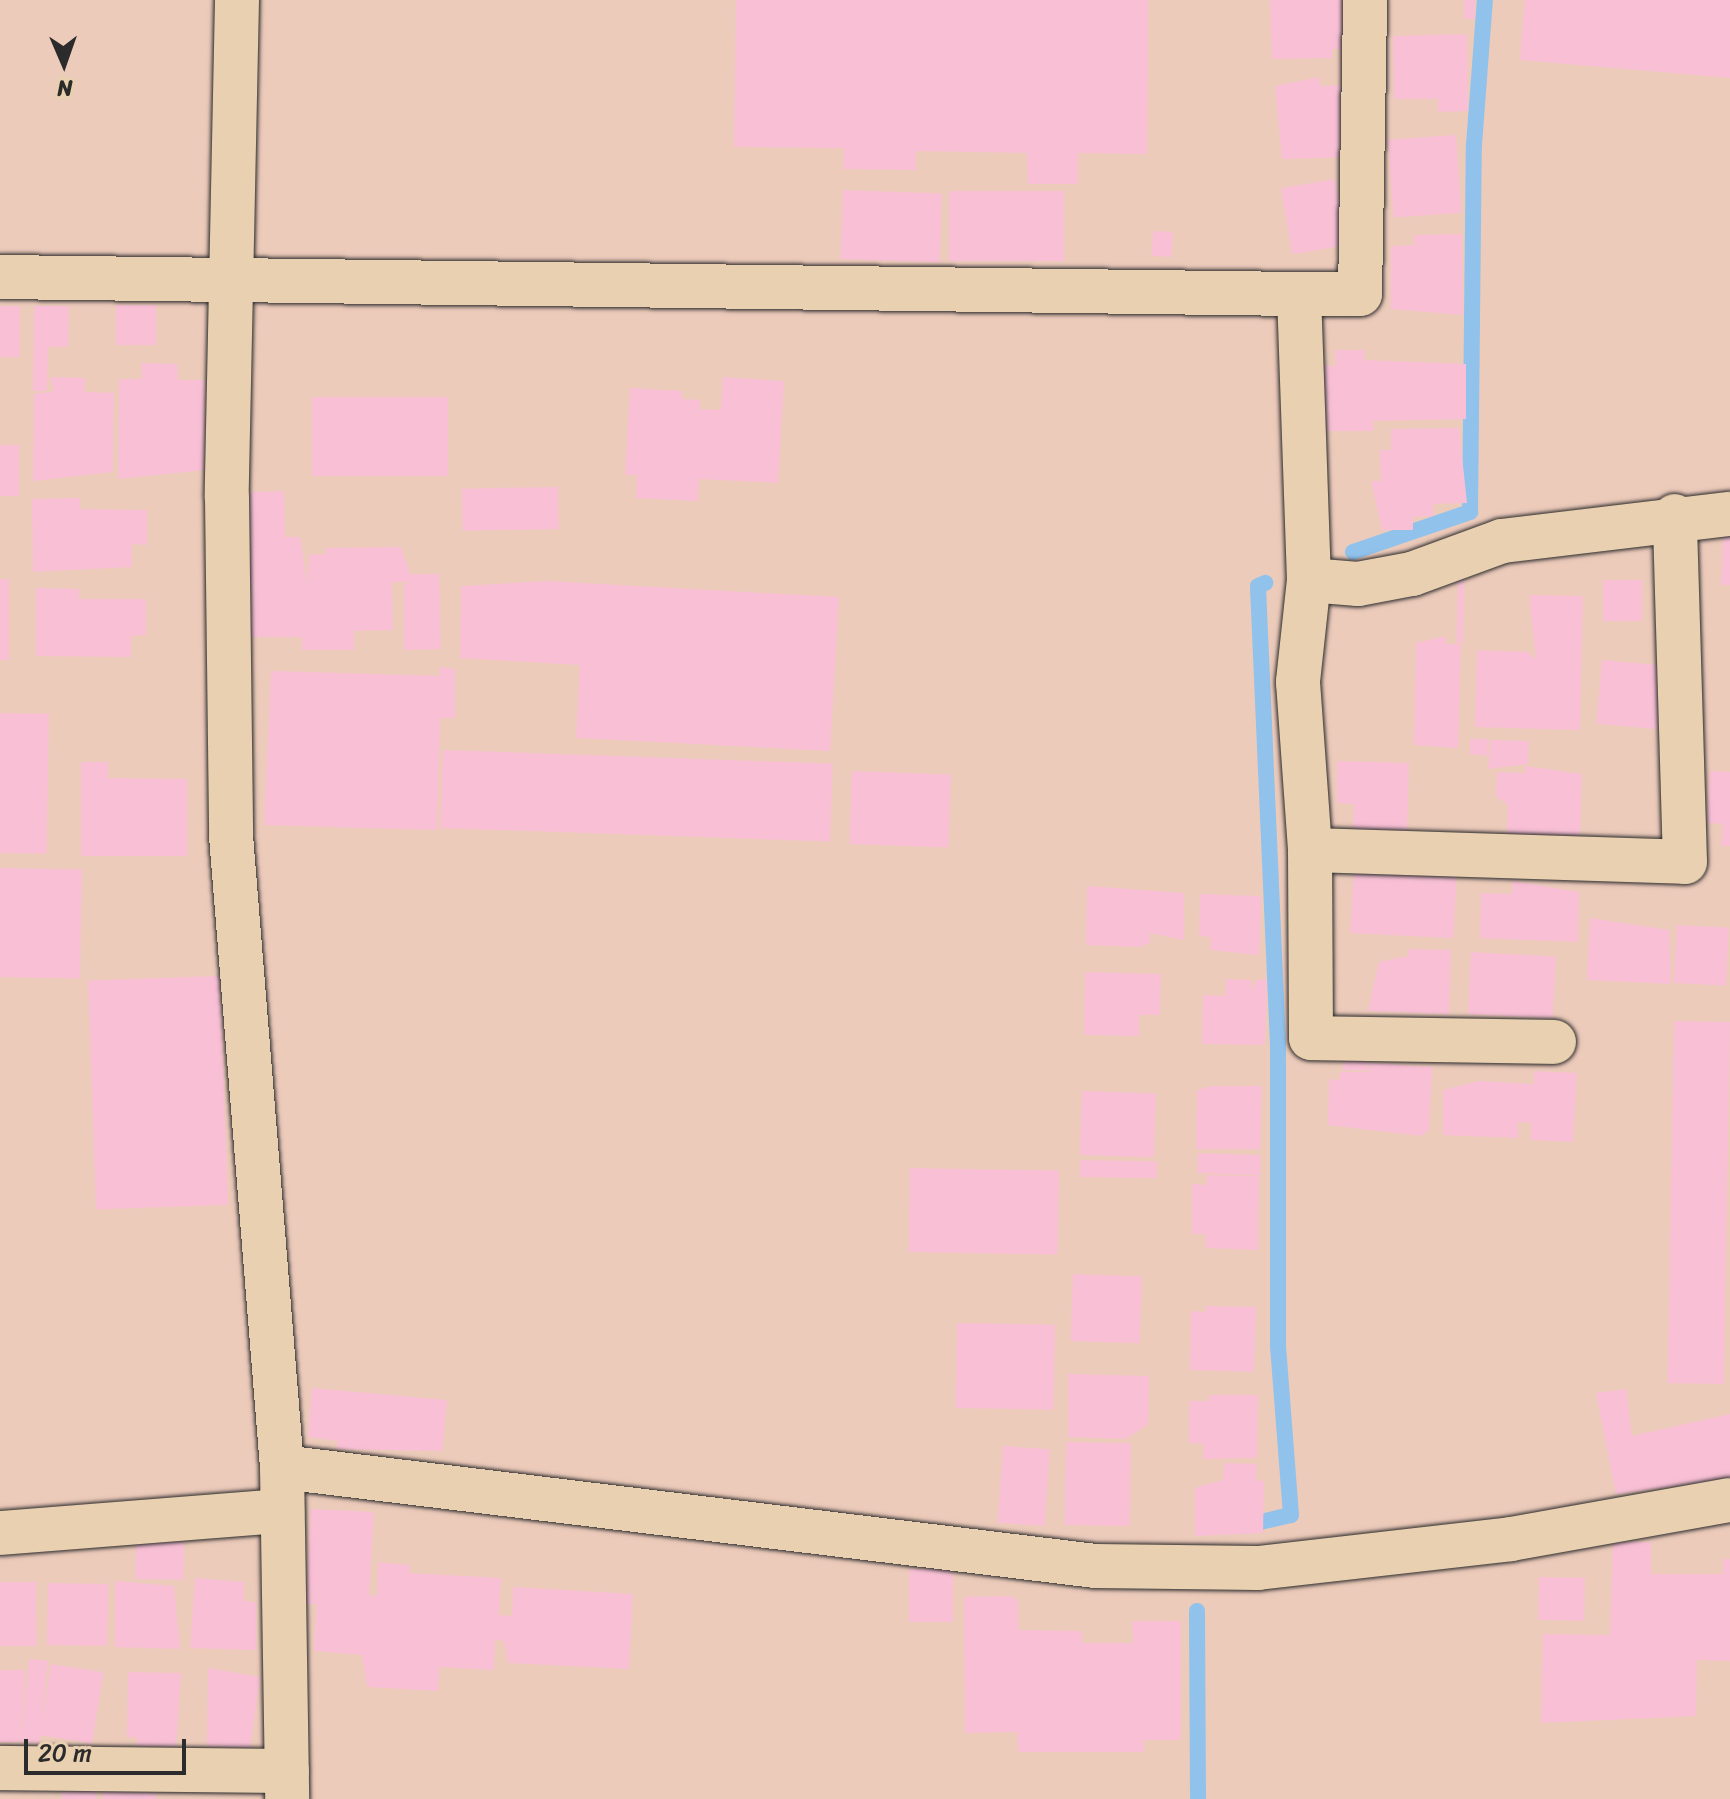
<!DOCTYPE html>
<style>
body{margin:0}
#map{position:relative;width:1730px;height:1799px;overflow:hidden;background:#edcbbb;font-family:Sriracha,sans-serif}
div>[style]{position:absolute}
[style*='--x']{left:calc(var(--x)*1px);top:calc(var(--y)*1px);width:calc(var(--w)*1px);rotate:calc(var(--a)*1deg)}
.stream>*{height:16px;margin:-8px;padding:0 8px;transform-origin:8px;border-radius:8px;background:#90c2ec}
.building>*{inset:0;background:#f9c0d5;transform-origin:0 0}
.roads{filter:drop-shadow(0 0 2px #2b2b2b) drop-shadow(0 0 2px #2b2b2b)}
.street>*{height:44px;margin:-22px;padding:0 22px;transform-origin:22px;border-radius:22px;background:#e8d0b0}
span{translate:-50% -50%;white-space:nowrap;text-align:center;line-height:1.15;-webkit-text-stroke:6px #e8d0b0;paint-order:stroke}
.north{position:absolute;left:24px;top:24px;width:80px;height:80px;-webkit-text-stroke:6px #e8d0b0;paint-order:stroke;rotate:178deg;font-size:22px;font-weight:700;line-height:32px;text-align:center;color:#2b2b2b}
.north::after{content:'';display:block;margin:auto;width:28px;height:36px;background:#2b2b2b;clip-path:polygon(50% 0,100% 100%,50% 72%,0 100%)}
.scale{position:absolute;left:24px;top:1739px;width:162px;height:36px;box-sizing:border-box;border:4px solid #2b2b2b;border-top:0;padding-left:10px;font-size:24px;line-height:28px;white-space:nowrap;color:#2b2b2b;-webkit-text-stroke:6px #e8d0b0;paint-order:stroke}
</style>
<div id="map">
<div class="stream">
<i style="--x:1353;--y:552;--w:124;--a:-18.9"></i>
<i style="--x:1470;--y:512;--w:367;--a:-89.4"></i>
<i style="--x:1474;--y:145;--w:145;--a:-85.7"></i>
<i style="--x:1243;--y:1526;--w:49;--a:-12.9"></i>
<i style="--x:1291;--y:1515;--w:170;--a:-94.4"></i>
<i style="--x:1278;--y:1345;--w:300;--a:-90"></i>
<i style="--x:1278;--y:1045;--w:459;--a:-92.5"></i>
<i style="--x:1258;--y:586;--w:8;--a:-23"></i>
<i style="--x:1197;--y:1611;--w:188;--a:89.7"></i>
</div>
<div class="building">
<i style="clip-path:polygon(736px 0,1148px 0,1147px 154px,1078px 153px,1078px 184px,1028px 184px,1027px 153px,916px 151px,916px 170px,843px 169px,844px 148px,734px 147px)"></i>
<i style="clip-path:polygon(1270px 0,1351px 0,1352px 31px,1342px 31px,1342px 49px,1332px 49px,1332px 58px,1272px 59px)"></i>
<i style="left:1464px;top:0;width:11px;height:19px"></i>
<i style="clip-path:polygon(1525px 0,1730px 0,1730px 78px,1520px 60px)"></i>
<i style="clip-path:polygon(1467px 34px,1468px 111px,1438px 112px,1438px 99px,1394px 99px,1393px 36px)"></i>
<i style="clip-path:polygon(1319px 77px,1320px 86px,1350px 85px,1352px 157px,1282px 159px,1275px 86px)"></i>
<i style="left:1456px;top:135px;width:78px;height:68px;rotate:86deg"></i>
<i style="left:1335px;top:179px;width:67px;height:55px;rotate:80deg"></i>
<i style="left:843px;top:190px;width:99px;height:69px;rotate:2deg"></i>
<i style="left:1064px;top:191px;width:70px;height:115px;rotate:90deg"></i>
<i style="left:1153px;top:231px;width:20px;height:25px;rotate:3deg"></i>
<i style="clip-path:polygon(1462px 234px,1463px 315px,1391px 309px,1391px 246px,1414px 245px,1414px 235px)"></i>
<i style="left:116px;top:305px;width:40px;height:40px"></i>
<i style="left:0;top:306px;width:20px;height:51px"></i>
<i style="clip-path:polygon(34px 306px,69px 306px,68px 347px,48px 347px,47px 391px,33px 391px)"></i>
<i style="clip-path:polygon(1335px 350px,1364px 350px,1365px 360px,1466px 364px,1466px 419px,1373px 421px,1374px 431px,1325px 431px,1323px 365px,1336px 366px)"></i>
<i style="clip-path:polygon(141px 363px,177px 364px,178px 380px,205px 380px,205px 470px,118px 479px,119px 379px,142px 379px)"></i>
<i style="clip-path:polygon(50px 377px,85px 378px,85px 392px,114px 393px,113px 472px,33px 481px,34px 394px,54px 391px)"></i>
<i style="clip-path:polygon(723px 377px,784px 381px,778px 483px,699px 479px,698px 501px,636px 498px,637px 475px,625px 475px,630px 388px,682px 391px,682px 399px,700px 400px,699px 409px,721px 410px)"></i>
<i style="left:448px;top:397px;width:79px;height:136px;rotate:90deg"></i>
<i style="clip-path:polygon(1459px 428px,1467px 503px,1433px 504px,1434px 516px,1413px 517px,1413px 530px,1382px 530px,1371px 481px,1381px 481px,1380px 450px,1391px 450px,1391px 429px)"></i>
<i style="left:0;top:445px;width:19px;height:51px"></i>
<i style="left:558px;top:487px;width:42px;height:96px;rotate:89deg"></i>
<i style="clip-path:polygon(284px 491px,285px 537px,300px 537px,308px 585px,309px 555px,326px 554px,326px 548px,401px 547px,410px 574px,439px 574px,441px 649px,404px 650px,404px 584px,411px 582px,392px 582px,393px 630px,354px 631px,354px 650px,302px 650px,302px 637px,250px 637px,250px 492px)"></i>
<i style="clip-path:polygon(80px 498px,80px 509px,147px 510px,147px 545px,132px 544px,132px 567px,33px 572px,32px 499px)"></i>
<i style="clip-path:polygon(1723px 535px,1730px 535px,1730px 585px,1721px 585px)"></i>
<i style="left:1464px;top:578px;width:65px;height:6px;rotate:91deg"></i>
<i style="left:0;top:579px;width:9px;height:81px"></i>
<i style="left:1603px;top:580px;width:39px;height:41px"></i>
<i style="clip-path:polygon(547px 581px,839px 597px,830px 751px,576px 738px,580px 665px,460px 658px,461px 586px)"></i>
<i style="clip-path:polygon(36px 588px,79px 589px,79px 599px,146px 599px,146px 635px,131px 636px,131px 657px,36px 656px)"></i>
<i style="clip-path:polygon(1529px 595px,1583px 596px,1580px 730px,1475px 727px,1477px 650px,1528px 652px,1536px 659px)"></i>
<i style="clip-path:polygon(1446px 636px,1446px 644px,1461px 644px,1458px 748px,1414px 745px,1416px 643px)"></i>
<i style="left:1602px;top:660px;width:68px;height:64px;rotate:5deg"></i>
<i style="clip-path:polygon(439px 667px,455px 669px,455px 718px,440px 718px,437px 830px,264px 825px,271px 671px,440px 676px)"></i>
<i style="left:0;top:713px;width:49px;height:140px;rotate:1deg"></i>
<i style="clip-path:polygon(1470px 739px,1488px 739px,1487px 756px,1470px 754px)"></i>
<i style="clip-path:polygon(1490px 740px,1529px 741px,1528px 764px,1488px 769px)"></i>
<i style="left:443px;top:750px;width:390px;height:78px;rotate:2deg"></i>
<i style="clip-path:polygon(1337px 761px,1409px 763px,1407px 831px,1353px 830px,1354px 804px,1337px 803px)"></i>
<i style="clip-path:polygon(81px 762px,108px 762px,108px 778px,187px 779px,187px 856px,81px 856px)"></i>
<i style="clip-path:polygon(1525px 766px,1582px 774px,1580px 837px,1507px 834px,1508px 805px,1496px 796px,1497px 772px,1525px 773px)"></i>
<i style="left:852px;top:771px;width:99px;height:73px;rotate:2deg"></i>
<i style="clip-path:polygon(1710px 771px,1730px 772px,1730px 846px,1721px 846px,1723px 824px,1707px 823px)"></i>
<i style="left:1354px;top:865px;width:103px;height:68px;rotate:3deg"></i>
<i style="left:0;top:868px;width:82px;height:109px;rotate:1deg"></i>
<i style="clip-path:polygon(1513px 881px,1579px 892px,1578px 942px,1480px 938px,1481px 893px,1512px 894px)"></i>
<i style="clip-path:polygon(1087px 886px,1184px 893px,1184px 940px,1150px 933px,1150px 943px,1139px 947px,1086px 945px)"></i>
<i style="clip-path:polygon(1200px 894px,1261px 896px,1259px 955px,1210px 950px,1211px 937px,1199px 936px)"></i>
<i style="clip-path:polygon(1590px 918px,1669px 930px,1671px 984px,1587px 980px)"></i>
<i style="left:1677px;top:925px;width:52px;height:58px;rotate:3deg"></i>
<i style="clip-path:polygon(1408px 949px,1451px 950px,1449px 1014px,1368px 1011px,1379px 962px,1408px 956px)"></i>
<i style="left:1471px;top:952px;width:85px;height:62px;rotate:3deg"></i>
<i style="clip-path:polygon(1085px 972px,1161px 974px,1160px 1015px,1139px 1015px,1139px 1036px,1084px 1035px)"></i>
<i style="left:220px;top:976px;width:229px;height:132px;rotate:88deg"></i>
<i style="clip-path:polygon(1226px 979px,1251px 980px,1251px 991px,1256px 980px,1267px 979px,1265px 1045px,1202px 1044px,1203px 995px,1225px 996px)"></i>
<i style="left:1674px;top:1021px;width:56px;height:362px;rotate:1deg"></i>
<i style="left:1343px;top:1057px;width:26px;height:13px;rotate:2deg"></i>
<i style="clip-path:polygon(1370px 1063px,1432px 1067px,1429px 1130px,1421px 1136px,1328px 1125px,1329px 1079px,1339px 1080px,1340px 1072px,1370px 1072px)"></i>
<i style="clip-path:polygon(1534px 1071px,1577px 1073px,1573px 1142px,1531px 1140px,1531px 1123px,1518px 1122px,1518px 1138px,1443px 1135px,1443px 1090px,1479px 1081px,1534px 1084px)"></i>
<i style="clip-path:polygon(1212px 1086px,1262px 1086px,1260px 1149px,1196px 1149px,1197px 1090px)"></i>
<i style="left:1082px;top:1091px;width:74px;height:64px;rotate:2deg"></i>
<i style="left:1198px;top:1153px;width:63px;height:20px;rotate:2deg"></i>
<i style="left:1080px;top:1160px;width:77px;height:17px;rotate:1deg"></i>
<i style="left:910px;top:1168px;width:149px;height:84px;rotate:1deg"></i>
<i style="clip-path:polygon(1206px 1175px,1259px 1176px,1258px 1250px,1206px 1248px,1206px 1234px,1192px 1234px,1192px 1184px,1207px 1185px)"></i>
<i style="left:1073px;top:1274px;width:69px;height:67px;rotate:2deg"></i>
<i style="clip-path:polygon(1206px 1306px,1256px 1307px,1254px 1372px,1190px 1370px,1191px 1311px,1206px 1312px)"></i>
<i style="left:957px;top:1323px;width:98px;height:85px;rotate:1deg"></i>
<i style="clip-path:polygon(1068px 1374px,1149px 1376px,1148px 1424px,1126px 1439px,1068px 1437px)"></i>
<i style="clip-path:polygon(312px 1388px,447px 1400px,442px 1451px,336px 1449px,338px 1441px,308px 1437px)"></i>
<i style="clip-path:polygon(1626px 1389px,1632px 1436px,1730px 1414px,1730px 1479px,1616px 1494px,1596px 1393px)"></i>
<i style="clip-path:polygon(1209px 1395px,1258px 1395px,1257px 1458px,1203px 1459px,1204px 1444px,1189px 1443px,1189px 1401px,1209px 1401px)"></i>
<i style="left:1066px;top:1442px;width:65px;height:83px;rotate:1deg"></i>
<i style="left:1003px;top:1446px;width:47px;height:77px;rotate:4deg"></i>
<i style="clip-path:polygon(1224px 1463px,1257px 1464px,1256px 1480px,1264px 1481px,1263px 1533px,1195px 1536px,1195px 1488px,1223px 1480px)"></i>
<i style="clip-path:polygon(311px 1509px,374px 1512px,369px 1595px,377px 1596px,378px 1562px,410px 1565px,409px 1573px,501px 1578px,499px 1615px,512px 1616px,513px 1587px,633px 1594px,629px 1669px,508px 1663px,504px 1641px,495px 1640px,494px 1670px,439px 1667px,438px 1691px,367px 1687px,362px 1655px,314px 1651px,317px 1604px,306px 1604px)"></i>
<i style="left:136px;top:1540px;width:48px;height:39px;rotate:1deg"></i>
<i style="clip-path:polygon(1613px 1542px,1651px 1542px,1651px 1574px,1723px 1574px,1723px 1559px,1730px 1559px,1730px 1661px,1697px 1660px,1696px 1716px,1541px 1723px,1543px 1634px,1610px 1635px)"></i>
<i style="left:909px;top:1569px;width:44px;height:53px"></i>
<i style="left:1539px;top:1577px;width:46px;height:43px;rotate:1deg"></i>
<i style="clip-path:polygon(195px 1578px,244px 1582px,244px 1601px,256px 1602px,256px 1650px,190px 1648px)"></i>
<i style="clip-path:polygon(115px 1581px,174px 1586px,180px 1649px,115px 1647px)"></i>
<i style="left:0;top:1582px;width:36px;height:64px"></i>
<i style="left:48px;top:1583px;width:60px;height:62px;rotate:1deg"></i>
<i style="clip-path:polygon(1012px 1596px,1018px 1601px,1018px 1630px,1082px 1631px,1082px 1643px,1133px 1643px,1132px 1621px,1181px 1621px,1181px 1740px,1143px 1740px,1144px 1752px,1018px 1752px,1017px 1732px,965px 1733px,964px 1597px)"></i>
<i style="left:29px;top:1659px;width:19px;height:83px;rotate:6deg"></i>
<i style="left:51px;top:1664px;width:53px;height:72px;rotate:9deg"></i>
<i style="clip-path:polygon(208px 1668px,260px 1677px,250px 1748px,207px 1746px)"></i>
<i style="clip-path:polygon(0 1670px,25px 1670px,20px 1742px,0 1742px)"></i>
<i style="clip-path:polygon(128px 1672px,181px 1673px,176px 1747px,137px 1746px,137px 1738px,127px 1737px)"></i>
<i style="clip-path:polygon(62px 1788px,96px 1791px,96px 1799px,62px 1799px)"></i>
<i style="clip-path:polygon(102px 1792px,156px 1793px,156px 1799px,103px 1799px)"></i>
</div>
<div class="roads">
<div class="street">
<i style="--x:237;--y:0;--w:497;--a:91.2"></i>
<i style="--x:227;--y:497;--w:339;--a:89.3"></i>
<i style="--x:231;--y:836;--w:633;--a:85.38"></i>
<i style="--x:282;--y:1467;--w:332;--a:89.1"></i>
<i style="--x:0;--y:277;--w:1299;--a:0.75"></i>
<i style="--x:1299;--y:294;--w:286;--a:88"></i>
<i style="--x:1309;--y:580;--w:103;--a:96.2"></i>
<i style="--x:1298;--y:682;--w:168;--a:85.9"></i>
<i style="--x:1310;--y:850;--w:188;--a:89.7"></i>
<i style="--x:1311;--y:1038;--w:243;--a:0.9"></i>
<i style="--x:1299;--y:294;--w:61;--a:0"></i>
<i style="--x:1360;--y:294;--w:294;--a:-89"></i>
<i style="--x:1309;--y:580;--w:49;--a:4.7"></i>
<i style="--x:1358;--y:584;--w:55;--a:-10.5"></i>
<i style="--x:1412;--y:574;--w:96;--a:-20.1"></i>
<i style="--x:1502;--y:541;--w:230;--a:-6.8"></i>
<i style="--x:1310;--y:850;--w:375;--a:1.8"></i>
<i style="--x:1685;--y:862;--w:346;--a:-91.7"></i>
<i style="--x:282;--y:1467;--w:819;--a:6.94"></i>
<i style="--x:1095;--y:1566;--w:163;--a:0.7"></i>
<i style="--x:1258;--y:1568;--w:255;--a:-6.5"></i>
<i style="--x:1511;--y:1539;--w:222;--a:-10.1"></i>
<i style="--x:0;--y:1533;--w:283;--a:-4.5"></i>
<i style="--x:0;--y:1768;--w:287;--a:0.6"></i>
</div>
</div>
<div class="north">N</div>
<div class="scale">20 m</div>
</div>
